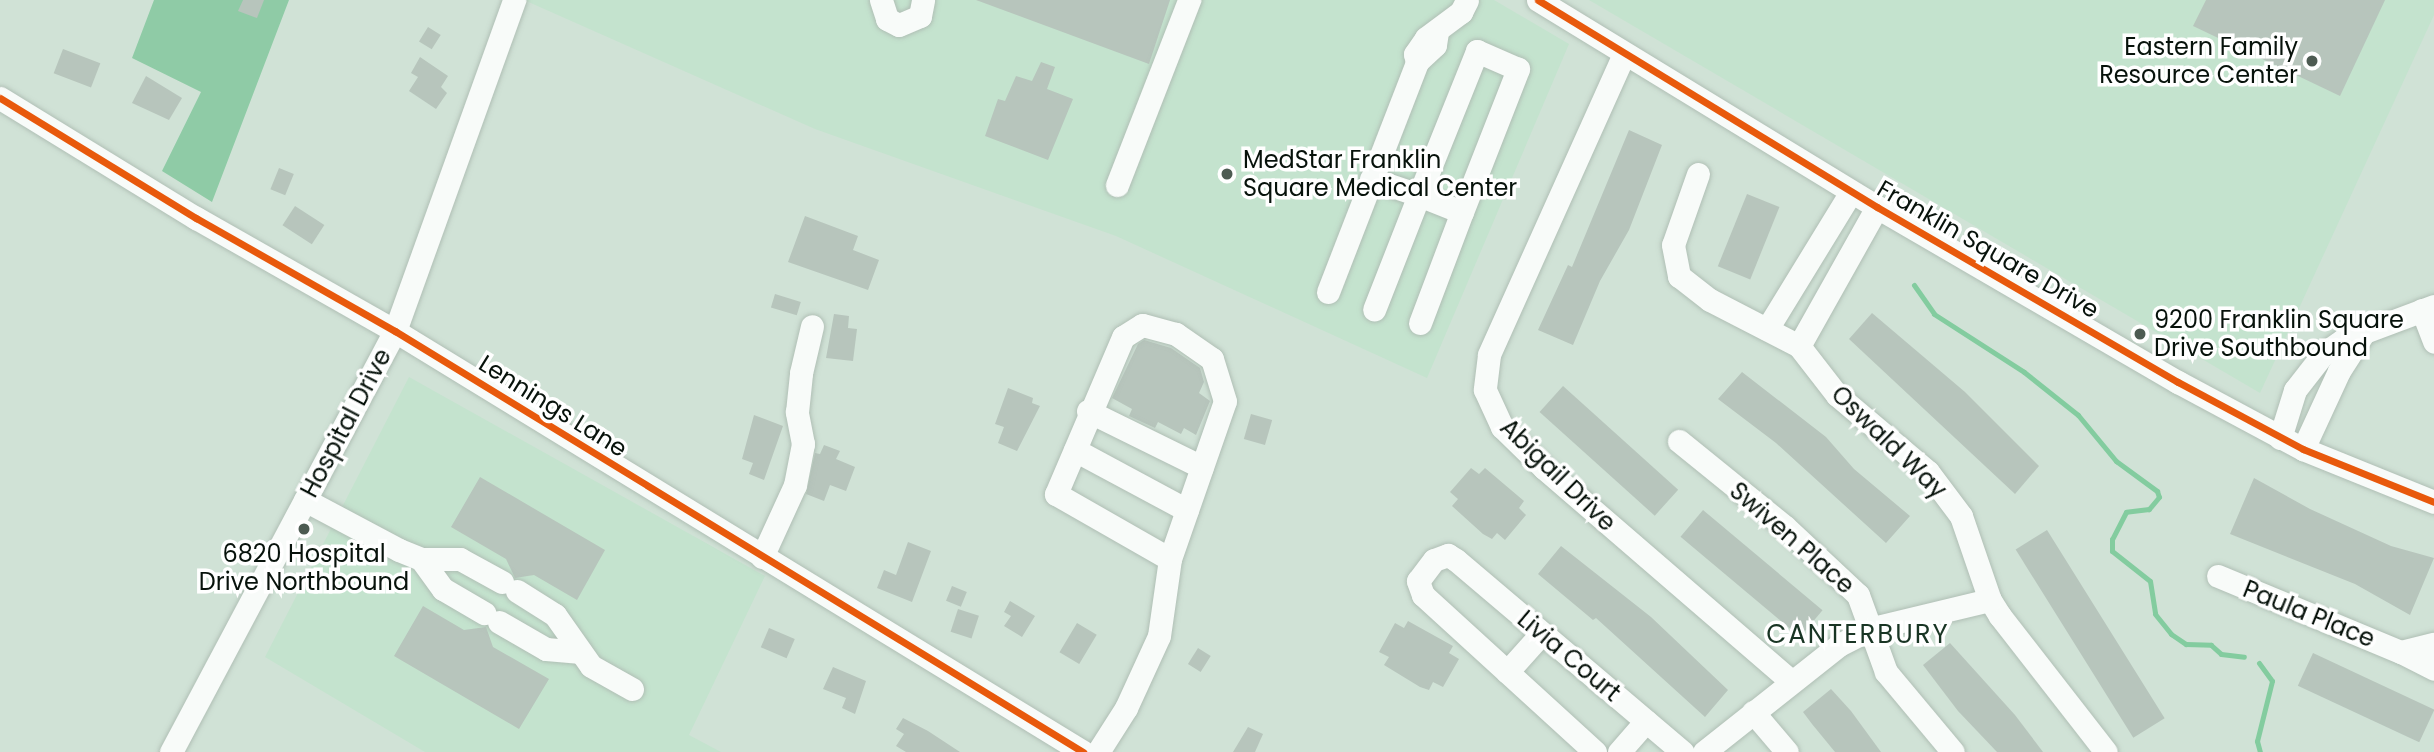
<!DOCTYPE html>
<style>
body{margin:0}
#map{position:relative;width:2434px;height:752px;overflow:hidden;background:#d0e2d6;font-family:Poppins,sans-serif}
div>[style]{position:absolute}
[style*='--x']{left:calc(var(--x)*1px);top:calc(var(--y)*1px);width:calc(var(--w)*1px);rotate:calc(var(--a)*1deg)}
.built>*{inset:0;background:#c4e3ce}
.forest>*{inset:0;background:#8fcba6}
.stream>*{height:5px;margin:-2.5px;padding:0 2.5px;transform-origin:2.5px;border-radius:2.5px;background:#83cc9f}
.building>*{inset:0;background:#b7c5bc;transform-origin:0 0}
.roads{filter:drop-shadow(0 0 2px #b0bfb5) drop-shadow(0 0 2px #b0bfb5)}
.minor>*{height:23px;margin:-11.5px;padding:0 11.5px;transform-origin:11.5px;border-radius:11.5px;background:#f8fbf9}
.cycleway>*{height:7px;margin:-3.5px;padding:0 3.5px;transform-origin:3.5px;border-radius:3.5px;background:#e8590c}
.dots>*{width:19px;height:19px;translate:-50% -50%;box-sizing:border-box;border:4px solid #fff;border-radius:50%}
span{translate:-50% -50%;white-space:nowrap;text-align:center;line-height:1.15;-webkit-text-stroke:7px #fff;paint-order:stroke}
.poi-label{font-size:24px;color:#07120b}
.right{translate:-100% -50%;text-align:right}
.left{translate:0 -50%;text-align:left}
.street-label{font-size:24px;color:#07120b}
.neighbourhood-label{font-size:26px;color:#193524;letter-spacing:2px}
</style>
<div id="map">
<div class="built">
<i style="clip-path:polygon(524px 0,1494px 0,1569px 44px,1427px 378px,1116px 236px,815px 129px)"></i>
<i style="clip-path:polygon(1589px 0,2434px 0,2434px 15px,2260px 393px)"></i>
<i style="clip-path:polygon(409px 377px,765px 576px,689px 735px,721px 752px,425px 752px,265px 657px)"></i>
</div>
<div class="forest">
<i style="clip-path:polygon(154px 0,289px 0,212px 202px,162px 171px,201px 92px,132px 58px)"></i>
</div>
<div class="stream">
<i style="--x:1914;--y:285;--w:35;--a:55"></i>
<i style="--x:1934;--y:314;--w:107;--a:32.8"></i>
<i style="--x:2024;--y:372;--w:69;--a:38.5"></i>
<i style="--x:2078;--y:415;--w:60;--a:50.4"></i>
<i style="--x:2116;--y:461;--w:51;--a:36.2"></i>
<i style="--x:2157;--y:491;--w:6;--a:72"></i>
<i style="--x:2159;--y:497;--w:16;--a:130"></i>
<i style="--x:2149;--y:509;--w:23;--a:173"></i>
<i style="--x:2126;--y:512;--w:30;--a:117"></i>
<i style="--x:2112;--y:539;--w:12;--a:90"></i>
<i style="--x:2112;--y:551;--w:48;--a:38.3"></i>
<i style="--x:2150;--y:581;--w:33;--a:81"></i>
<i style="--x:2155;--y:614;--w:26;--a:51"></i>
<i style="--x:2171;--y:634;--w:18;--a:34"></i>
<i style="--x:2186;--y:644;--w:25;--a:2"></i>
<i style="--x:2211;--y:645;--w:13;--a:42"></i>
<i style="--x:2221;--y:654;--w:23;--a:7"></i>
<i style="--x:2259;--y:663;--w:22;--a:54"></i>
<i style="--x:2272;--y:681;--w:62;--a:104"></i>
<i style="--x:2257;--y:741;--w:11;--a:75"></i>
</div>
<div class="building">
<i style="clip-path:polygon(243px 0,264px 0,257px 18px,238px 11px)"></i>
<i style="clip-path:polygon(976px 0,1170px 0,1149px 64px)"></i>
<i style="clip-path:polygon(2206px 0,2385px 0,2340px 96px,2193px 26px)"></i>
<i style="left:428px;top:27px;width:15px;height:17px;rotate:32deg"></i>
<i style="left:63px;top:49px;width:40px;height:26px;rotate:21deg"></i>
<i style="clip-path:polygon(420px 57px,448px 76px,441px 87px,447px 93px,436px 109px,409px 91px,418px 77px,411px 73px)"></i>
<i style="clip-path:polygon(1041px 62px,1055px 67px,1047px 89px,1073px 99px,1048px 160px,985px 136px,998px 99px,1005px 101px,1016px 76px,1032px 81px)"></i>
<i style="clip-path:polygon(146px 76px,182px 98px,169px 120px,132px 103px)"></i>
<i style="clip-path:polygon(1629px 130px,1662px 145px,1629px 230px,1600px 281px,1573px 345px,1538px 330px,1568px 265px,1572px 267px)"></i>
<i style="left:279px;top:168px;width:16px;height:23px;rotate:22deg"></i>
<i style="left:1747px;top:194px;width:35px;height:78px;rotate:22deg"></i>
<i style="left:295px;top:206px;width:35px;height:23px;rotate:33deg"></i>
<i style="clip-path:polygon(805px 216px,858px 236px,853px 250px,879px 260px,868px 290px,788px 262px)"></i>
<i style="left:775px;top:294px;width:27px;height:14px;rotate:17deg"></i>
<i style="clip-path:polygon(1872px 313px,1965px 392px,2039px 466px,2015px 494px,1849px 339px)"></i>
<i style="clip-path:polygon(834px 314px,849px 316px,848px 328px,857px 329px,853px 361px,826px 358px)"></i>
<i style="clip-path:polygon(1144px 340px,1171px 348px,1200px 368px,1204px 382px,1199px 393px,1210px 401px,1196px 435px,1184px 428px,1181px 434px,1158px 422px,1155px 428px,1129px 416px,1132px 409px,1112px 398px,1138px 344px)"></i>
<i style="clip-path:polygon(1742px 372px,1826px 437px,1854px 469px,1910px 516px,1886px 543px,1776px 443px,1718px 399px)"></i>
<i style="left:1563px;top:386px;width:155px;height:35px;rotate:42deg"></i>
<i style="clip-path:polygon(1008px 388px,1033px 398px,1032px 403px,1040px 406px,1017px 451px,998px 443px,1004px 427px,995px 424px)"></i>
<i style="left:1251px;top:414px;width:22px;height:26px;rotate:16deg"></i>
<i style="clip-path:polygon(754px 415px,783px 426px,764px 480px,749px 474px,753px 463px,742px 459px)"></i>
<i style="clip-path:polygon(824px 445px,840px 451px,836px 459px,855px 467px,846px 491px,830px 485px,824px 501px,806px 494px,815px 453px,820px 454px)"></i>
<i style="clip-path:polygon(1471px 468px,1479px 474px,1485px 468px,1524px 501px,1519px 508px,1526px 515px,1505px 540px,1497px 533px,1492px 539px,1483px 534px,1452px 506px,1458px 499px,1450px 492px)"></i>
<i style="clip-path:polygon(480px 477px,605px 550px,577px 600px,534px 575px,515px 578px,506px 559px,451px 527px)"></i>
<i style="clip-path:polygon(2254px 478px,2310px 509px,2391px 546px,2434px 558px,2410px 615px,2355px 584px,2230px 534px)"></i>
<i style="left:1703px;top:510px;width:156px;height:35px;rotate:40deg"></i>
<i style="left:2047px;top:530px;width:222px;height:37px;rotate:58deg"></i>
<i style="clip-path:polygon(908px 542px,931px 551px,912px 602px,877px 588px,884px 570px,896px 575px)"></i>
<i style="clip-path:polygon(1561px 546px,1651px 617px,1728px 690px,1705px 717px,1596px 618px,1593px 620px,1538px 574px)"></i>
<i style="left:952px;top:586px;width:16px;height:16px;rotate:22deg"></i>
<i style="clip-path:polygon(1010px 601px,1035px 616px,1022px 637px,1004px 626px,1011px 616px,1004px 612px)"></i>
<i style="clip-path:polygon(423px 606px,464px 630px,486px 627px,493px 647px,549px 679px,519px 729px,394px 656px)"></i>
<i style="left:958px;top:609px;width:22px;height:24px;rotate:18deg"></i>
<i style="clip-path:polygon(1408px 621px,1453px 646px,1449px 653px,1459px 659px,1443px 687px,1433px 682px,1429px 690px,1420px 687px,1384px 665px,1389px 657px,1379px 652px,1395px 623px,1404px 628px)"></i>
<i style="left:1077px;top:623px;width:23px;height:34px;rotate:31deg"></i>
<i style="left:769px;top:628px;width:28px;height:21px;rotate:23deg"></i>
<i style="clip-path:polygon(1950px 643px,2015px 715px,2043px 752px,1997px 752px,1958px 711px,1923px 665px)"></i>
<i style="left:1198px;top:648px;width:15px;height:19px;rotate:32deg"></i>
<i style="left:2313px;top:653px;width:134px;height:36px;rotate:25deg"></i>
<i style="clip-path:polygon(833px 667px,866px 681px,855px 714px,842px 708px,846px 698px,823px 689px)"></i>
<i style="clip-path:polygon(1831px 689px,1851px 711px,1881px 752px,1835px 752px,1812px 724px,1803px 712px)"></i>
<i style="clip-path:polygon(903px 718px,928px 731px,960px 752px,906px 752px,896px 746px,904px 734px,896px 729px)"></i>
<i style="clip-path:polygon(1248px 727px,1263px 734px,1255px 752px,1233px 752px)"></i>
</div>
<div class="roads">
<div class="minor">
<i style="--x:881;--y:0;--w:20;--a:72"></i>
<i style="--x:887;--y:19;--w:13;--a:27"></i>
<i style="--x:899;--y:25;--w:23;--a:-23"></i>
<i style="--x:920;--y:16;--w:16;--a:-79"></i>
<i style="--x:1538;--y:0;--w:397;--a:31.4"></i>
<i style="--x:1877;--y:207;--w:348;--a:30.2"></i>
<i style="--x:2178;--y:382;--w:142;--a:28.2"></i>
<i style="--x:2303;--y:449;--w:141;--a:22"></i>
<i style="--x:1437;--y:32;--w:13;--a:99"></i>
<i style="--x:1435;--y:45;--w:25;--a:137"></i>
<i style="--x:1417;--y:62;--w:8;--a:-104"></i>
<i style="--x:1415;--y:54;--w:19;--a:-55"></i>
<i style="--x:1426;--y:38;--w:44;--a:-36.6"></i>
<i style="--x:1461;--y:12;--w:13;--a:-63"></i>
<i style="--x:1624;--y:54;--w:330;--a:114.2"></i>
<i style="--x:1489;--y:355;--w:35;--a:97"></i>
<i style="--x:1485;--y:390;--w:41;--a:65.3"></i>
<i style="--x:1502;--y:427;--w:59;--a:44.3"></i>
<i style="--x:1544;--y:468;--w:326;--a:40.8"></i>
<i style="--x:0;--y:98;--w:230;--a:31.5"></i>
<i style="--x:196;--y:218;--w:229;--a:29.6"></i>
<i style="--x:395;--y:331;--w:807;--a:31.46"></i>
<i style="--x:1698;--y:174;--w:75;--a:109.4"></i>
<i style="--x:1673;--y:245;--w:32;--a:79"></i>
<i style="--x:1679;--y:276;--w:39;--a:38"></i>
<i style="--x:1710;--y:300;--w:100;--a:27.3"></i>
<i style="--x:1799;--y:346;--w:62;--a:52.2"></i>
<i style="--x:1837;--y:395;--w:119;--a:40.2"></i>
<i style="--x:1928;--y:472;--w:55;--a:53.1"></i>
<i style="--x:1961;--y:516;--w:89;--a:71"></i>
<i style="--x:1990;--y:600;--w:19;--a:58"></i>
<i style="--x:2000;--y:616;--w:172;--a:52.1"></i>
<i style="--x:1371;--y:179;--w:51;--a:18.4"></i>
<i style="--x:1419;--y:195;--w:46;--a:21.6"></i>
<i style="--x:1462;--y:212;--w:154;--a:-68.6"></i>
<i style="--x:1518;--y:69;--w:45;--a:-156.3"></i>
<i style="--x:1477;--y:51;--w:155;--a:111.9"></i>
<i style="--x:1419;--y:195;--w:123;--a:111.4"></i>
<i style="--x:1117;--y:185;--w:199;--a:-68.7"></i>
<i style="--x:1328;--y:292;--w:247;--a:-68.8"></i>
<i style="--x:2422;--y:310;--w:34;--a:69"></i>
<i style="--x:1420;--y:323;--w:119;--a:-69.3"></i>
<i style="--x:1767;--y:329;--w:161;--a:-58.5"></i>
<i style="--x:1799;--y:346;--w:159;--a:-60.7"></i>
<i style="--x:1088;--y:411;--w:127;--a:26.2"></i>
<i style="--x:2280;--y:438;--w:50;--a:-72.6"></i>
<i style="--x:2295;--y:390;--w:46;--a:-52.1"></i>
<i style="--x:2323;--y:354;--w:24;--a:-35"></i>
<i style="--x:2343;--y:340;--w:97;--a:-20.5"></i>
<i style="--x:1679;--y:441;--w:135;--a:39"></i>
<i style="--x:1784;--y:526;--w:101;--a:43"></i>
<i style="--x:1858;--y:595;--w:82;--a:70"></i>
<i style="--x:1886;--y:672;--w:104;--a:50.1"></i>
<i style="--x:2303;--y:449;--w:86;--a:-65.2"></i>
<i style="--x:2339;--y:371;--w:46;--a:-57.3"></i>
<i style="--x:1075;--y:450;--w:127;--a:28.2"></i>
<i style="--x:305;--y:500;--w:106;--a:28"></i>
<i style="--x:399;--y:550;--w:24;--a:22"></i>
<i style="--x:421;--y:559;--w:39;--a:0"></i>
<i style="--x:460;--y:559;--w:48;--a:28.7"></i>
<i style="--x:762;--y:557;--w:79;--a:-65.4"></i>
<i style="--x:795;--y:485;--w:42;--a:-79"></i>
<i style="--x:803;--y:444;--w:33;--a:-101"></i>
<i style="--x:797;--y:412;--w:39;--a:-84"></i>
<i style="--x:801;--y:373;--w:48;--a:-76.8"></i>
<i style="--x:421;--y:559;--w:37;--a:54"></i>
<i style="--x:443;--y:589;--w:48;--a:30.3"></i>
<i style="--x:2218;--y:576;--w:198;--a:22.6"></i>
<i style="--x:2401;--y:652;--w:34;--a:-14"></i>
<i style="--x:517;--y:591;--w:45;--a:32.3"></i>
<i style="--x:555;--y:615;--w:62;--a:54.8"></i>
<i style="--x:591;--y:666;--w:47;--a:29.3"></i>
<i style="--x:499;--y:622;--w:54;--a:29.9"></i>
<i style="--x:546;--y:649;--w:32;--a:5"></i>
<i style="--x:2401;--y:652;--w:37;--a:27"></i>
<i style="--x:1507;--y:672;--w:52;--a:-48.1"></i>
<i style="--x:1753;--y:712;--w:52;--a:49.6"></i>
<i style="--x:171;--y:752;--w:477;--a:-62"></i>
<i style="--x:395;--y:331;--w:352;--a:-70.2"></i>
<i style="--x:1098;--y:752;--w:52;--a:-57.5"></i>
<i style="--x:1126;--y:708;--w:79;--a:-65.4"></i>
<i style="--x:1159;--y:636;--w:78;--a:-81.9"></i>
<i style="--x:1170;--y:559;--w:167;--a:-70.8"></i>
<i style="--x:1225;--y:401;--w:44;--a:-107.2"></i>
<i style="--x:1212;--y:359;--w:44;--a:-145.2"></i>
<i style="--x:1176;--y:334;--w:35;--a:-165"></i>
<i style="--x:1142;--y:325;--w:22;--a:148"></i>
<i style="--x:1123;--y:337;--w:171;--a:113.1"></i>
<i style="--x:1056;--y:494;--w:131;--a:29.7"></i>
<i style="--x:1595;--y:752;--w:233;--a:-137.6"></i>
<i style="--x:1423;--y:595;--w:15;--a:-110"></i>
<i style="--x:1418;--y:581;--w:26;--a:-53"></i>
<i style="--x:1434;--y:560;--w:15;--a:-20"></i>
<i style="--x:1448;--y:555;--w:9;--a:32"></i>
<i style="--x:1456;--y:560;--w:297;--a:40.3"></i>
<i style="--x:1619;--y:752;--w:41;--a:-48.9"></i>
<i style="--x:1704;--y:752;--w:172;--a:-38.4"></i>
<i style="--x:1839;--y:645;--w:38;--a:-27"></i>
<i style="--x:1873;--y:628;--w:120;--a:-13.5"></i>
</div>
</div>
<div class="cycleway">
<i style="--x:1538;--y:0;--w:397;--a:31.4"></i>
<i style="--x:1877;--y:207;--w:348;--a:30.2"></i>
<i style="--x:2178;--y:382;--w:142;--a:28.2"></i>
<i style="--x:2303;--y:449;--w:141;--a:22"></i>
<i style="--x:0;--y:98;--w:230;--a:31.5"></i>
<i style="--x:196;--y:218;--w:229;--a:29.6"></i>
<i style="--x:395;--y:331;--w:807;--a:31.46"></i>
</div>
<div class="dots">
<i style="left:2312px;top:61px;background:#4d5b52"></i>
<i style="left:1227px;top:174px;background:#4d5b52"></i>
<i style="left:2140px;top:334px;background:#4d5b52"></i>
<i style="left:304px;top:529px;background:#4d5b52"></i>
</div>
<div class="poi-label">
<span class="right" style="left:2298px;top:61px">Eastern Family<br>Resource Center</span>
<span class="left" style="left:1243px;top:174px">MedStar Franklin<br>Square Medical Center</span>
<span class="left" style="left:2154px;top:334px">9200 Franklin Square<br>Drive Southbound</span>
<span style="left:304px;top:568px">6820 Hospital<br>Drive Northbound</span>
</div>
<div class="street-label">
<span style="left:1988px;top:249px;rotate:30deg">Franklin Square Drive</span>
<span style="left:553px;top:406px;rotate:32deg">Lennings Lane</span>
<span style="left:346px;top:423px;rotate:-62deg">Hospital Drive</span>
<span style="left:1889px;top:442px;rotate:44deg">Oswald Way</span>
<span style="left:1558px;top:475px;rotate:44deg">Abigail Drive</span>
<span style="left:1792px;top:538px;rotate:41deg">Swiven Place</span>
<span style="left:2309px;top:614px;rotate:22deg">Paula Place</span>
<span style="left:1569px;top:656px;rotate:40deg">Livia Court</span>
</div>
<div class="neighbourhood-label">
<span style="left:1858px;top:635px">CANTERBURY</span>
</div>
</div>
